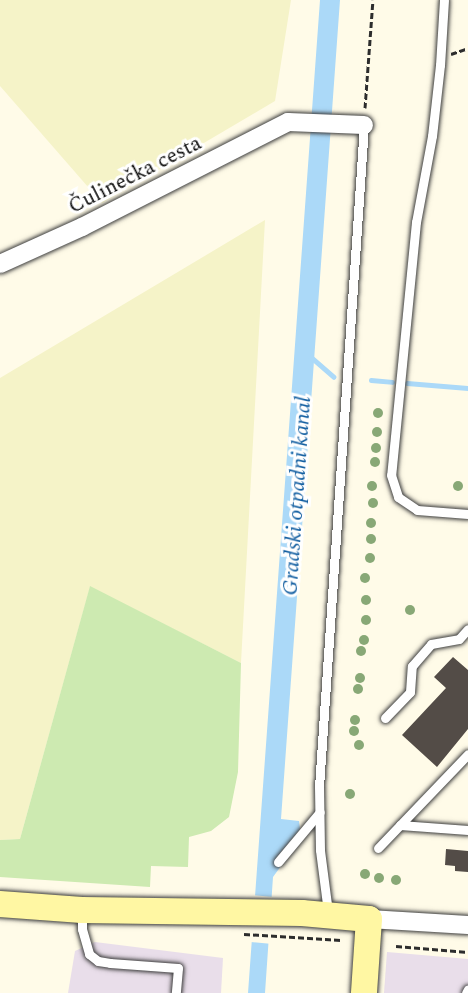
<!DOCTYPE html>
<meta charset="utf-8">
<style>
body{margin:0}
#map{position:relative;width:468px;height:993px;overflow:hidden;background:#fffbe8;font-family:Spectral,serif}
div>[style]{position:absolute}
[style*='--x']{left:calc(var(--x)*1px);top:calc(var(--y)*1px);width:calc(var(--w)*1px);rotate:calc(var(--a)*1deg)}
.industrial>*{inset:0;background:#e9deea}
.farmland>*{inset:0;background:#f5f3c8}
.green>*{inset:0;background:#cdeab1}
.water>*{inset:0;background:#abd9f8}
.pier>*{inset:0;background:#fffbe8;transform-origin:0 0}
.stream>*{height:4.5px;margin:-2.25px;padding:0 2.25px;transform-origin:2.25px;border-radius:2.25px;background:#abd9f8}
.building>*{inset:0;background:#534c47}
.path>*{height:3px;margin-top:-1.5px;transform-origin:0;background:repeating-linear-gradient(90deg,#2d2d2d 0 6px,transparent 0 9px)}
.roads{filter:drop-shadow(0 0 2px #3e3e3e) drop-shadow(0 0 2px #3e3e3e)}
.lane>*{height:9px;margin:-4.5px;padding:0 4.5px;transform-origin:4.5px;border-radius:4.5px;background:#fff}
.street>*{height:18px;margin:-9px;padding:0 9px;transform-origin:9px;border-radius:9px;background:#fff}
.secondary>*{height:26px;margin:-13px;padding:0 13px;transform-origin:13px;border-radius:13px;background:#fff7a3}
.trees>*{width:10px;height:10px;margin:-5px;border-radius:50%;background:#88a876}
span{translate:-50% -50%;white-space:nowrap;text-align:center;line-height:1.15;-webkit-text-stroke:6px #fff;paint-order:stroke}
.street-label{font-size:21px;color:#0b0b0b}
.water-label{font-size:22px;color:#105da0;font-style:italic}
</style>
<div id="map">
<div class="industrial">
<i style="clip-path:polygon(95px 942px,223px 958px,221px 993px,68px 993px,75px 951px)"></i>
<i style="clip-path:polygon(387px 952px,468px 959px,468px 993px,384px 993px)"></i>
</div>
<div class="farmland">
<i style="clip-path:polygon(0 0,291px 0,275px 101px,102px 203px,0 86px)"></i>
<i style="clip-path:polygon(265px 220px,241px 663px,90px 587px,20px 839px,0 840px,0 378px)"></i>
</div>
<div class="green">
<i style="clip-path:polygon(90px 586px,241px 663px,238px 772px,229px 817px,211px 831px,189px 837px,188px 867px,151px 866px,150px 887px,0 877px,0 840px,20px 839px)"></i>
</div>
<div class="water">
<i style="clip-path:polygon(320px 0,340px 0,281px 819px,299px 821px,300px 829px,276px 858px,281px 866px,273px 877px,265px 993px,248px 993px)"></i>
</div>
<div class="pier">
<i style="left:252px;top:895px;width:22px;height:47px;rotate:5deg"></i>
</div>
<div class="stream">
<i style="--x:311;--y:357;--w:30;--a:41"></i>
<i style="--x:371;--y:380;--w:21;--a:5"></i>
<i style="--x:407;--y:383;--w:61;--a:4.7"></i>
</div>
<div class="building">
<i style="clip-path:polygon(453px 657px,468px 670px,468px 729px,437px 767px,402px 735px,446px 688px,434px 677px)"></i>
<i style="clip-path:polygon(446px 849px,468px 851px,468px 872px,455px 871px,455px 866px,445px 865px)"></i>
</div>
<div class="path">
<i style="--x:451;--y:54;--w:18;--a:-19"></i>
<i style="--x:365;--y:108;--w:108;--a:-85.8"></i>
<i style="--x:244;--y:934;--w:97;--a:3.5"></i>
<i style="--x:396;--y:946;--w:72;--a:4.8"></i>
</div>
<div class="roads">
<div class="lane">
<i style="--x:444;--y:0;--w:65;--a:93.5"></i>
<i style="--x:440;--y:65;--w:71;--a:96.4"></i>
<i style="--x:432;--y:136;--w:87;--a:100.5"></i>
<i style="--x:416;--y:222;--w:254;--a:95.6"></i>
<i style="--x:391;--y:475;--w:23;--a:72"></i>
<i style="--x:398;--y:497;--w:23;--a:34"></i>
<i style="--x:417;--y:510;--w:51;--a:4.5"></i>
<i style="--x:385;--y:718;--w:36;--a:-46"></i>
<i style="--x:410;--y:692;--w:26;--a:-86"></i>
<i style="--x:412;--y:666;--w:29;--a:-49"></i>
<i style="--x:431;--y:644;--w:28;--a:-10"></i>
<i style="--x:459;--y:639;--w:13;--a:-48"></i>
<i style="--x:400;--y:825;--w:68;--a:4.2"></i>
<i style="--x:378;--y:848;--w:130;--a:-46.2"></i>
<i style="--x:278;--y:862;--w:65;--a:-50"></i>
<i style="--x:82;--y:912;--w:17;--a:90"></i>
<i style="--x:82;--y:929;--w:26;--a:74"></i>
<i style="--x:89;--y:954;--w:11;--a:38"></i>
<i style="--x:98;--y:961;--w:12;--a:9"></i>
<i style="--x:110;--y:963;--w:68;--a:4.2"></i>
<i style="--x:178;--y:968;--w:25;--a:95"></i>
<i style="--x:328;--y:912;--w:63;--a:-97.4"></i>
<i style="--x:320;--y:850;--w:63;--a:-90.9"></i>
<i style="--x:319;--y:787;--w:664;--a:-86.11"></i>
<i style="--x:466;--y:993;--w:4;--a:-63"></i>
</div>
<div class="street">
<i style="--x:0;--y:264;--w:90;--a:-24.3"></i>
<i style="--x:82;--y:227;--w:231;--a:-27"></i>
<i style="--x:288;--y:122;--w:76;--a:2.3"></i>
<i style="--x:369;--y:919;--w:99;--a:3.5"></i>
</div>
<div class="secondary">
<i style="--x:0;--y:904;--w:82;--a:4.2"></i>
<i style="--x:82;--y:910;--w:220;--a:0.8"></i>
<i style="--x:302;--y:913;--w:67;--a:5.1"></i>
<i style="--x:369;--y:919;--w:74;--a:93.9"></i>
</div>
</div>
<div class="trees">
<i style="left:378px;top:413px"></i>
<i style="left:377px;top:432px"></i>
<i style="left:376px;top:448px"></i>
<i style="left:375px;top:462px"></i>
<i style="left:372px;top:486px"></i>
<i style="left:458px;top:486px"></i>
<i style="left:373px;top:503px"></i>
<i style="left:371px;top:523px"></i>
<i style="left:371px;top:539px"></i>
<i style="left:370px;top:558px"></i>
<i style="left:365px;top:578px"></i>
<i style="left:366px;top:600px"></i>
<i style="left:410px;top:610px"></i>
<i style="left:366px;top:620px"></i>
<i style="left:364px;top:640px"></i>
<i style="left:361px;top:651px"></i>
<i style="left:360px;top:678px"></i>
<i style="left:358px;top:689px"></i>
<i style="left:355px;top:720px"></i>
<i style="left:354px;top:731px"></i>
<i style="left:359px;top:745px"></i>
<i style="left:350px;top:794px"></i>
<i style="left:365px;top:874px"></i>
<i style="left:379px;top:878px"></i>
<i style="left:396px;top:880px"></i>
</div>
<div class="street-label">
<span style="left:135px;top:175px;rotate:-27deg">Čulinečka cesta</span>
</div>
<div class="water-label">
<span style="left:297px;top:496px;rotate:-86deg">Gradski otpadni kanal</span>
</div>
</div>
